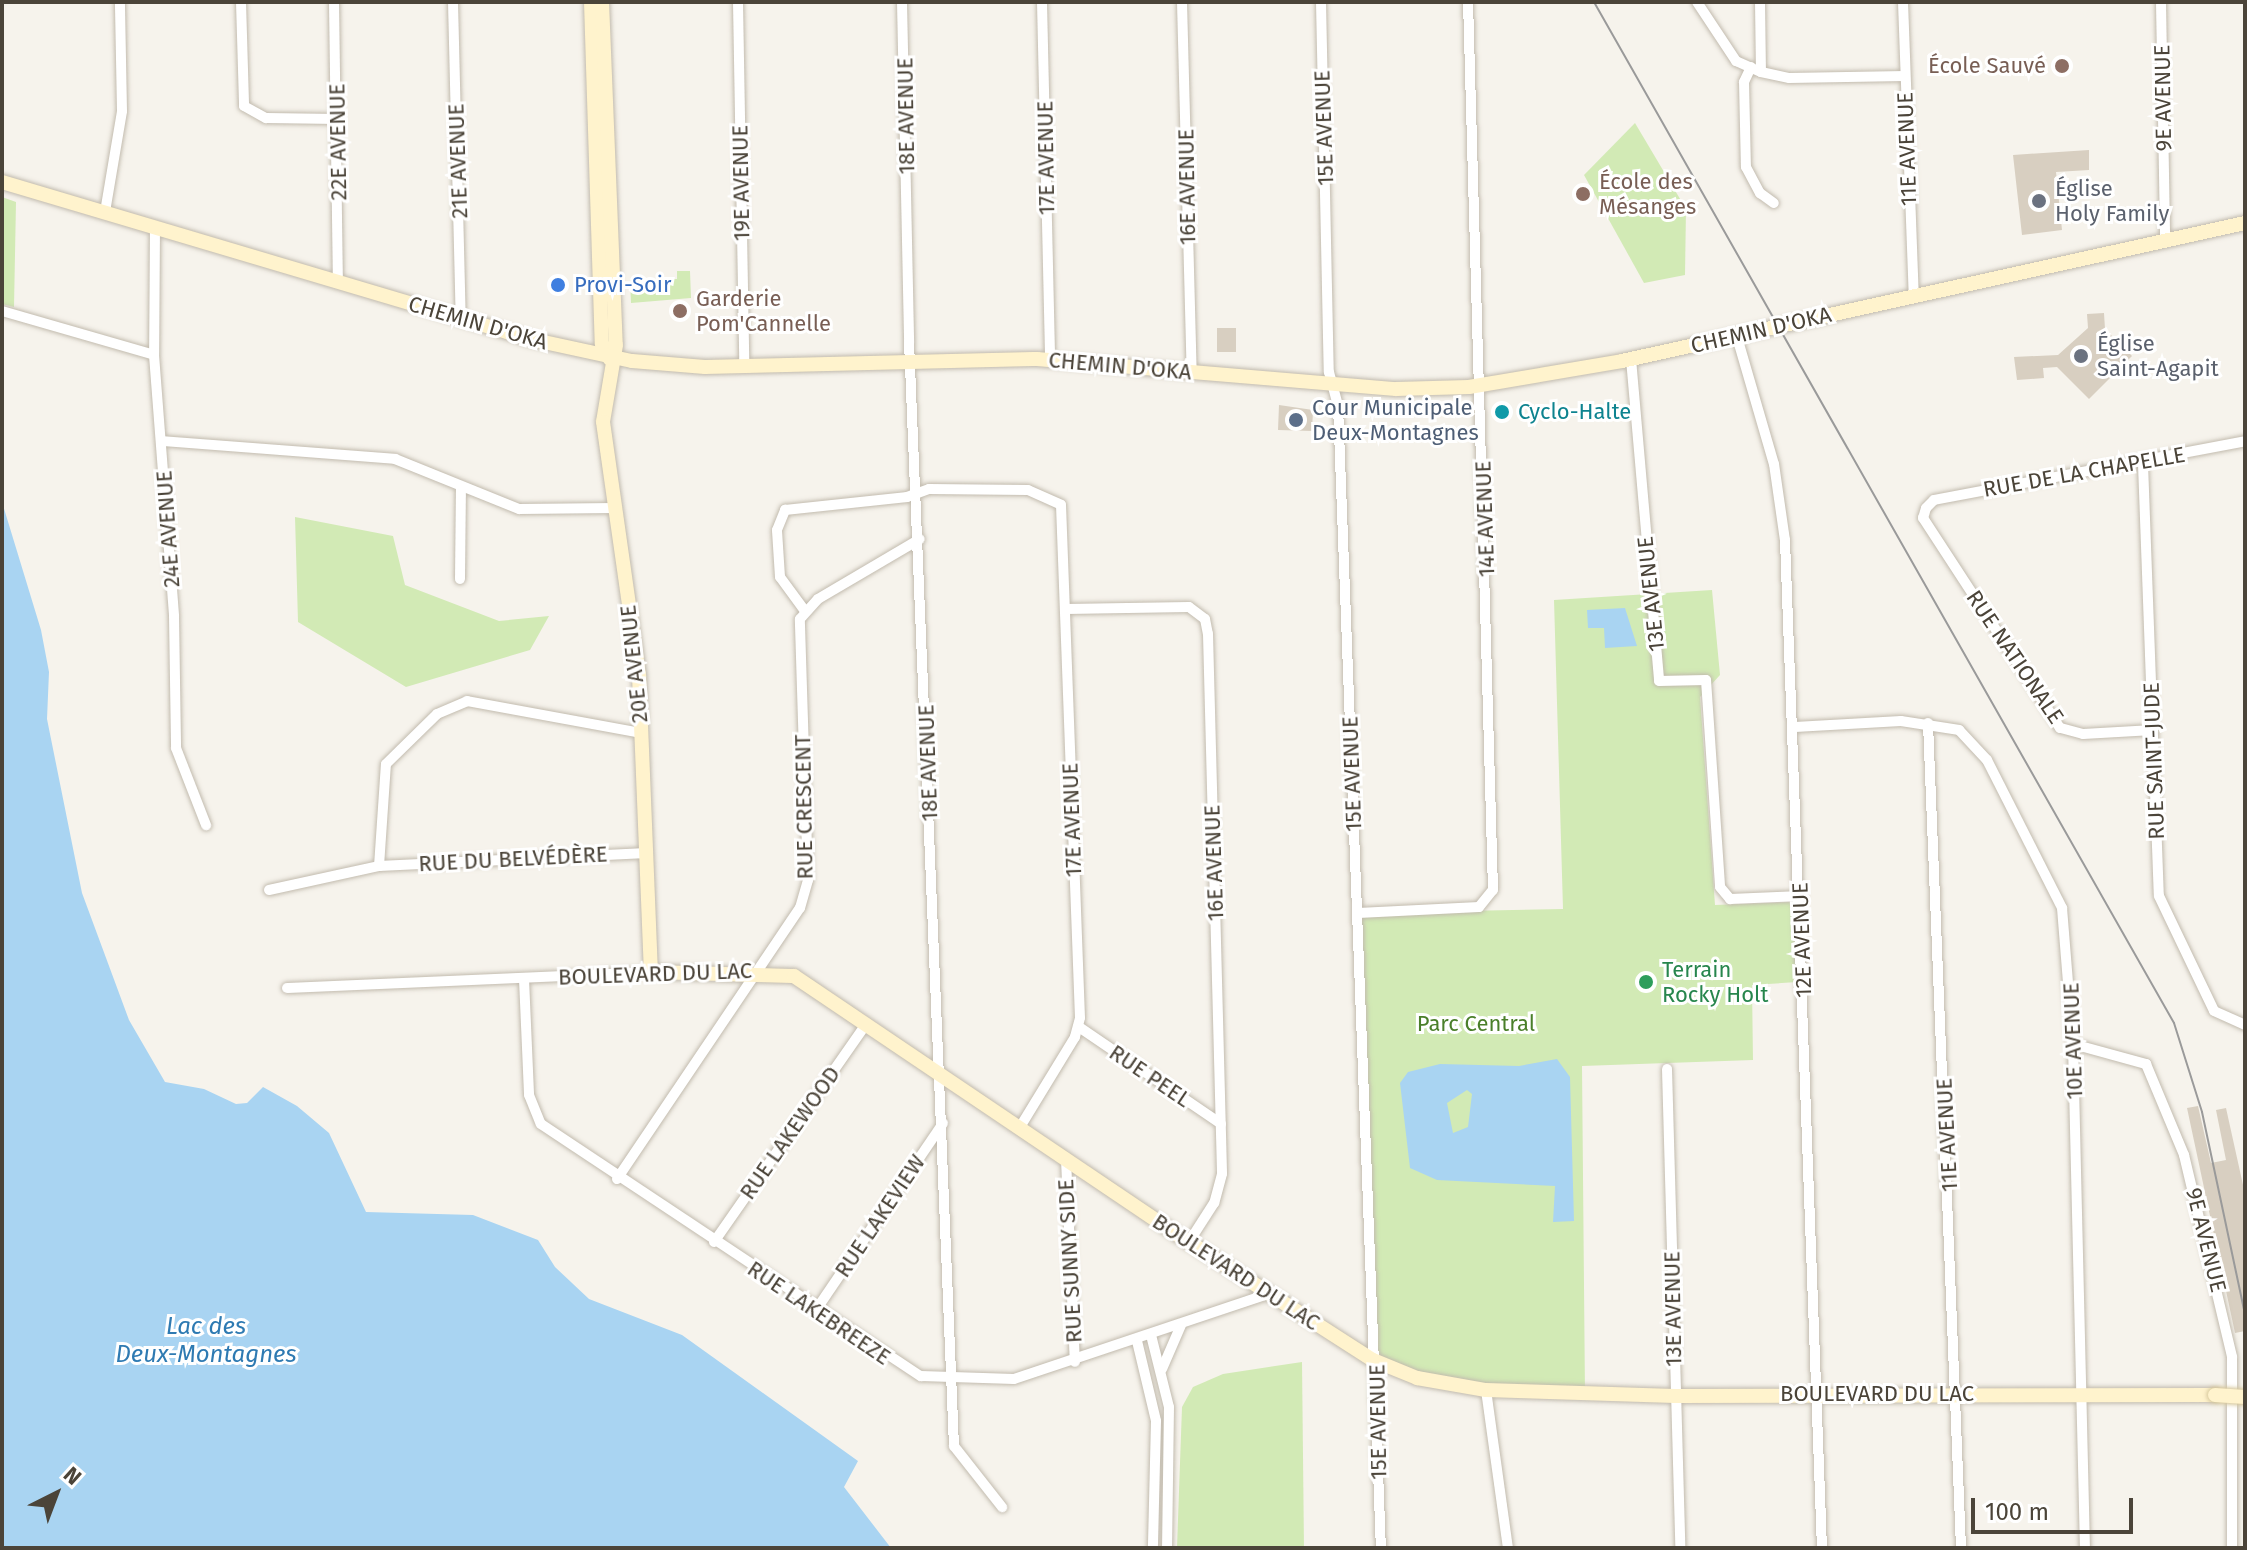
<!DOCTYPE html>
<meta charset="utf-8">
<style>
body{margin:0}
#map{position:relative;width:2247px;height:1550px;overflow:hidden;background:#f6f3ec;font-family:"Fira Sans",sans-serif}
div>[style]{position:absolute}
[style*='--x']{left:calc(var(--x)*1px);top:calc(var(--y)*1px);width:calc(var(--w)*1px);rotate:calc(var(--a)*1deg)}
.green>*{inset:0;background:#d2eab5}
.water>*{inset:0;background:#a9d4f2}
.building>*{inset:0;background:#d8cfc1;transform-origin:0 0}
.roads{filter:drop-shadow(0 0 2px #c2bbae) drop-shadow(0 0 2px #c2bbae)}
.street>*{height:10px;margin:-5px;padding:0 5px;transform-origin:5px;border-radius:5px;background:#fff}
.secondary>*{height:14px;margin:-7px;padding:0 7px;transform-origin:7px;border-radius:7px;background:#fff3cd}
.tram>*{height:2px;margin:-1px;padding:0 1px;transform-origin:1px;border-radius:1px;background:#9a9a9a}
.bridges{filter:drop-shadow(0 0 2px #d6c79b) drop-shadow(0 0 2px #d6c79b)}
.secondary-bridge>*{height:14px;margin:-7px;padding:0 7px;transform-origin:7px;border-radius:7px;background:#fff3cd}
.dots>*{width:22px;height:22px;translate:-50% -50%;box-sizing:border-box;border:4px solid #fff;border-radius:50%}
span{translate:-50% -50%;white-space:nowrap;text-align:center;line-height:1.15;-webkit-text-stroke:6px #fff;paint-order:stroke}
.education-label{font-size:22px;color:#785e54}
.right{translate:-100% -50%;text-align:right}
.left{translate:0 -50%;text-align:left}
.street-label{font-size:22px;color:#4b4439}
.worship-label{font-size:22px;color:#5b616d}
.shop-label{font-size:22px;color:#366cbe}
.service-label{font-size:22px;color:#4e5e75}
.culture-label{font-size:22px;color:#0d838f}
.leisure-label{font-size:22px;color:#27864d}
.park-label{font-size:22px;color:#4a7f2a}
.water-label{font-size:24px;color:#2e7ab2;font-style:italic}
.frame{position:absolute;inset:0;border:4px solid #4b4439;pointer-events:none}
.north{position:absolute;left:16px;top:1454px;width:80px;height:80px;-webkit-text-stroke:6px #fff;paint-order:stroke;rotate:42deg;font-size:22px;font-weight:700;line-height:32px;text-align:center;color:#4b4439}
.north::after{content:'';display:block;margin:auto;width:28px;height:36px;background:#4b4439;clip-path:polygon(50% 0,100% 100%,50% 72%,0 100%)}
.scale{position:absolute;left:1971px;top:1498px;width:162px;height:36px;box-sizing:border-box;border:4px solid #4b4439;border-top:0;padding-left:10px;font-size:24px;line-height:28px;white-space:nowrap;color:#4b4439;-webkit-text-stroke:6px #fff;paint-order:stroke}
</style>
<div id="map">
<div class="green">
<i style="clip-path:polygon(1635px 123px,1686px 209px,1685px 275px,1644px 283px,1584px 175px)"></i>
<i style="clip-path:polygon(2px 197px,16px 202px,14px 307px,2px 304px)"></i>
<i style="clip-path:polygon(677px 271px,690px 271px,691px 298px,631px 303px,630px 280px,677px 279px)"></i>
<i style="clip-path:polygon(295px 517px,393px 536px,405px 585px,499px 621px,549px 616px,530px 650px,406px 687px,298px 622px)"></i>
<i style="clip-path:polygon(1712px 590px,1720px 675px,1700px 697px,1715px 905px,1794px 902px,1797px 982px,1752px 985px,1753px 1060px,1582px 1066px,1585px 1394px,1454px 1387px,1378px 1365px,1358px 913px,1563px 909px,1554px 600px)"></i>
<i style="clip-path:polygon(1302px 1362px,1304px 1548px,1177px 1548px,1182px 1407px,1193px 1387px,1223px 1374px)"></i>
</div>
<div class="water">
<i style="clip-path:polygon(2px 502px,41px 630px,49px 672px,47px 719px,82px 893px,129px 1020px,165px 1082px,204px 1089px,236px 1104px,247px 1103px,263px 1087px,297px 1106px,329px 1133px,366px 1212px,473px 1215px,538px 1240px,555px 1267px,589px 1299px,682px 1335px,858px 1461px,844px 1487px,891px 1548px,2px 1548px)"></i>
<i style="clip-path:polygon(1625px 608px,1637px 646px,1605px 648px,1604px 628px,1588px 628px,1587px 610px)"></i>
<i style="clip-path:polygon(evenodd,1557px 1059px,1570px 1077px,1574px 1221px,1553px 1222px,1555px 1186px,1437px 1180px,1410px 1168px,1400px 1083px,1408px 1072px,1440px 1064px,1519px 1066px,1557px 1059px,1467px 1090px,1472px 1094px,1468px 1127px,1453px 1133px,1447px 1103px,1467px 1090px)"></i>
</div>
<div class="building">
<i style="clip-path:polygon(2089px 150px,2089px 170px,2056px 172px,2062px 230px,2022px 235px,2013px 155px)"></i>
<i style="clip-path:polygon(2104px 313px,2105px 329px,2132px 356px,2089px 399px,2057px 367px,2043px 368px,2044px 378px,2017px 380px,2014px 357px,2058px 355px,2088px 328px,2087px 314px)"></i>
<i style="left:1236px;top:328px;width:24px;height:19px;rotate:90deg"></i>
<i style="clip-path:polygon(1279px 405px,1313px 410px,1312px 431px,1278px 430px)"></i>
<i style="clip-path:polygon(2198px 1106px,2211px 1163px,2226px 1160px,2216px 1110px,2226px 1108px,2245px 1194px,2245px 1331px,2235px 1333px,2187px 1108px)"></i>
</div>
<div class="roads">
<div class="street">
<i style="--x:241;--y:2;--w:104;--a:88.3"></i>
<i style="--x:244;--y:106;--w:25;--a:29"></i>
<i style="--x:266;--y:118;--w:72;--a:0.8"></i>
<i style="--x:334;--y:2;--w:280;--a:89.2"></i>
<i style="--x:453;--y:2;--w:317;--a:88.6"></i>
<i style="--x:738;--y:2;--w:361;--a:89"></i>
<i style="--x:902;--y:2;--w:339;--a:88.8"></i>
<i style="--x:909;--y:341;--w:1106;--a:87.67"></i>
<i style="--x:954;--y:1446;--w:78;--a:51.8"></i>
<i style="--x:1042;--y:2;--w:360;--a:88.7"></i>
<i style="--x:1182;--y:2;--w:370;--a:88.5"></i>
<i style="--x:1321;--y:2;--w:370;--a:88.8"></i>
<i style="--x:1329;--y:372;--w:34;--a:75"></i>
<i style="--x:1338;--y:405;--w:1144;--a:87.85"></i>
<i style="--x:1697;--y:2;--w:71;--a:56.5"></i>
<i style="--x:1736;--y:61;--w:27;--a:24"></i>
<i style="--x:1761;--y:72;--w:29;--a:12"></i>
<i style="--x:1789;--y:78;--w:116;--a:-1"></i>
<i style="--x:1760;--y:2;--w:70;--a:89.2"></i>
<i style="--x:1903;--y:2;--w:295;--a:87.9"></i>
<i style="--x:2161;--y:2;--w:240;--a:89"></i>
<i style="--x:1751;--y:67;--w:17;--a:115"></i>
<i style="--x:1744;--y:82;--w:85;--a:88.7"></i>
<i style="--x:1746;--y:167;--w:30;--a:62"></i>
<i style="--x:1760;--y:193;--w:17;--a:36"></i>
<i style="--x:105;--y:212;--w:102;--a:-80.4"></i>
<i style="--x:122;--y:111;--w:109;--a:-91.1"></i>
<i style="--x:155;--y:227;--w:128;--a:90.4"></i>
<i style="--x:154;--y:355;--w:262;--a:85.6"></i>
<i style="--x:174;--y:616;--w:132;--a:89.1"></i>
<i style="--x:176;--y:748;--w:83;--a:68.7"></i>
<i style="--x:2;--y:311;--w:158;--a:16.1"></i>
<i style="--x:1737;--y:337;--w:132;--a:73.8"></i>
<i style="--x:1774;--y:464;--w:77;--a:81.8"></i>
<i style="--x:1785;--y:540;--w:1009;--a:87.9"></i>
<i style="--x:1631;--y:359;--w:323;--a:85"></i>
<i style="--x:1659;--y:681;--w:47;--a:-1.2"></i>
<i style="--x:1706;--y:680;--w:207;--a:86.1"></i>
<i style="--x:1720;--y:887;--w:16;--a:50"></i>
<i style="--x:1730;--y:899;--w:71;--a:-2.4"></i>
<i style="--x:162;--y:441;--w:234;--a:4.4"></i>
<i style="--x:395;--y:459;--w:134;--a:22"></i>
<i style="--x:519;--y:509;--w:95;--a:-0.6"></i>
<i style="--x:2143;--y:464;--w:432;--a:87.9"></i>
<i style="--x:2159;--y:896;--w:127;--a:64.4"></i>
<i style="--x:2214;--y:1011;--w:34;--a:24"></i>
<i style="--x:460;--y:579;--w:92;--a:-89.4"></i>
<i style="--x:1066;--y:609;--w:123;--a:-0.9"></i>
<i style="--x:1189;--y:607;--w:20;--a:37"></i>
<i style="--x:1205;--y:619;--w:15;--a:79"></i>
<i style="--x:1208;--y:634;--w:540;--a:88.51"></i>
<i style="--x:1222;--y:1174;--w:30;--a:105"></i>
<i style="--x:1214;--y:1203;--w:46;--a:122.7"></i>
<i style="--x:805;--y:611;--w:42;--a:-126.3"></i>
<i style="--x:780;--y:577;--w:47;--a:-93.7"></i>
<i style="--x:777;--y:530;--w:22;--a:-68"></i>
<i style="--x:785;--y:510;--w:123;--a:-6.1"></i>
<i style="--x:907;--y:497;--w:23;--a:-20"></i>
<i style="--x:929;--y:489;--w:99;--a:0.6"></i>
<i style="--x:1028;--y:490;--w:36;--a:24"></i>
<i style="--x:1061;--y:505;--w:513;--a:87.88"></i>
<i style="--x:1080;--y:1018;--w:20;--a:105"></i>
<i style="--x:1075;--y:1037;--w:105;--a:121.4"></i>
<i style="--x:1928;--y:723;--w:826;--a:87.71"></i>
<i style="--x:1795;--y:727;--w:106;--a:-3.2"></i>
<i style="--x:1901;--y:721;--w:59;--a:8.8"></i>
<i style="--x:1959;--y:730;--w:41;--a:47"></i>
<i style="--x:1987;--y:760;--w:166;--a:63.1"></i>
<i style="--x:2062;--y:908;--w:136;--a:85.4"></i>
<i style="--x:2073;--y:1044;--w:504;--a:88.64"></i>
<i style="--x:2153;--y:730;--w:70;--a:176.7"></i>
<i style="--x:2083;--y:734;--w:24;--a:-165"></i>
<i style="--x:2060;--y:728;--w:251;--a:-123.1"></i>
<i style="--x:1923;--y:518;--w:10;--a:-73"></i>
<i style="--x:1926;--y:508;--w:11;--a:-45"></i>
<i style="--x:1934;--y:500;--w:317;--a:-10.7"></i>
<i style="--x:379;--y:866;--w:102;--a:-86.1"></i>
<i style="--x:386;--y:764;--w:71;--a:-44.4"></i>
<i style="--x:437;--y:714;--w:33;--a:-23"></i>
<i style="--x:467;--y:701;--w:177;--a:10.4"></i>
<i style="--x:269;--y:890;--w:113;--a:-12.3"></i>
<i style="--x:379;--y:866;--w:268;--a:-2.8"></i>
<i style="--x:1358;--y:913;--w:121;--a:-2.8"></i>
<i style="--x:1479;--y:907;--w:22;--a:-51"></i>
<i style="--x:1493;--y:890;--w:888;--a:-91.61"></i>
<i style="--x:524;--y:979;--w:116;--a:87.5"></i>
<i style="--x:529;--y:1095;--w:31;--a:68"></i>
<i style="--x:541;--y:1124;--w:456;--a:33.6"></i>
<i style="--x:921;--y:1376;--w:93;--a:1.8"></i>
<i style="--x:1014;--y:1379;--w:271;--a:-18.5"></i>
<i style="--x:287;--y:988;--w:364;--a:-2.5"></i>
<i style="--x:1079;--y:1027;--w:172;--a:34.3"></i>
<i style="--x:2073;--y:1044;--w:76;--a:15.3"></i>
<i style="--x:2146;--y:1064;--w:99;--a:67.3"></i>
<i style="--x:2184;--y:1155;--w:208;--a:76.6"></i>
<i style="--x:2232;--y:1357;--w:191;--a:90"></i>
<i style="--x:1667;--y:1069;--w:479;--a:88.4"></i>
<i style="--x:1066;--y:1159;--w:203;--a:87.5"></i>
<i style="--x:617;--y:1179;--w:327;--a:-56"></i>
<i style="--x:800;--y:908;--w:29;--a:-74"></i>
<i style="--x:808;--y:880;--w:261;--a:-91.8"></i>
<i style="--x:800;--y:619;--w:27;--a:-48"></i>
<i style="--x:818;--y:599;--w:118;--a:-30.5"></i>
<i style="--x:714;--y:1242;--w:267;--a:-55.1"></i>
<i style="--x:816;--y:1310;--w:226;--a:-55.8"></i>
<i style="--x:1151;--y:1335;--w:74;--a:76"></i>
<i style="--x:1169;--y:1407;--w:141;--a:90.8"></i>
<i style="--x:1137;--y:1341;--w:82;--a:76.6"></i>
<i style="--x:1156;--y:1421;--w:127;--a:91.4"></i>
<i style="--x:1162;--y:1369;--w:48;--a:-66.6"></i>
<i style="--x:1486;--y:1390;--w:160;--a:82.1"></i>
</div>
<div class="secondary">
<i style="--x:591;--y:2;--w:342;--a:88.2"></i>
<i style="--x:602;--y:344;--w:16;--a:63"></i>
<i style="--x:602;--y:2;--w:343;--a:87.7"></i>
<i style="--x:616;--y:345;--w:78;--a:99.6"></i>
<i style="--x:603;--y:422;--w:256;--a:81.9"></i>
<i style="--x:639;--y:675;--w:297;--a:87.7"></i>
<i style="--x:651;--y:972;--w:143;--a:1.6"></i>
<i style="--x:794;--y:976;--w:476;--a:34"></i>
<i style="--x:1189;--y:1242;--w:219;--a:32.7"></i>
<i style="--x:1373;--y:1360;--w:48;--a:22.2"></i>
<i style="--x:1417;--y:1378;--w:70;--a:9.9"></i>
<i style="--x:1486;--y:1390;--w:189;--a:1.8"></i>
<i style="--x:1675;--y:1396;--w:540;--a:-0.11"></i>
<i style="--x:2;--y:182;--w:551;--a:16.56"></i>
<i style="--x:530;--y:339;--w:104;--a:12.2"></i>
<i style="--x:632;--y:361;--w:73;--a:4.7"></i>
<i style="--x:705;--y:367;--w:332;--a:-1.4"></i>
<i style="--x:1037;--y:359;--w:360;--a:4.8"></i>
<i style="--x:1396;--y:389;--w:73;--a:-1.6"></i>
<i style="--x:1469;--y:387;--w:155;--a:-9.6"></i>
<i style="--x:1622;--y:361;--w:638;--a:-12.49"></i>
</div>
</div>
<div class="tram">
<i style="--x:1594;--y:2;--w:1174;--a:60.4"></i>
<i style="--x:2174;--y:1023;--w:93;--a:72.5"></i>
<i style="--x:2202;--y:1112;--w:207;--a:78"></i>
</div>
<div class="bridges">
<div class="secondary-bridge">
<i style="--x:2215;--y:1395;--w:30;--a:4"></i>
</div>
</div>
<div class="dots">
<i style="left:2062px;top:66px;background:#8d6e63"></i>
<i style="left:1583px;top:194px;background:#8d6e63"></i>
<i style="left:2039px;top:201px;background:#6b7280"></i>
<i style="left:558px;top:285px;background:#3f7fe0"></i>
<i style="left:680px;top:311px;background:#8d6e63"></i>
<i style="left:2081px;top:356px;background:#6b7280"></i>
<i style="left:1502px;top:412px;background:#0f9aa8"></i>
<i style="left:1296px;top:420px;background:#5c6f8a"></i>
<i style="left:1646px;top:982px;background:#2e9e5b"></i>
</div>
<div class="education-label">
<span class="right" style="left:2046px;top:66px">École Sauvé</span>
<span class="left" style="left:1599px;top:194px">École des<br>Mésanges</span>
<span class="left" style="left:696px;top:311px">Garderie<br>Pom'Cannelle</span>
</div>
<div class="street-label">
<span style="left:2163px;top:98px;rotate:-91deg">9E AVENUE</span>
<span style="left:906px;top:116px;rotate:-91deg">18E AVENUE</span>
<span style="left:1324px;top:128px;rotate:-92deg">15E AVENUE</span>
<span style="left:338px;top:142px;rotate:-91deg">22E AVENUE</span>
<span style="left:1907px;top:149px;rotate:-92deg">11E AVENUE</span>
<span style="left:1046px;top:158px;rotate:-91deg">17E AVENUE</span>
<span style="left:458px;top:161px;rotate:-92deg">21E AVENUE</span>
<span style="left:741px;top:183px;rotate:-91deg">19E AVENUE</span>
<span style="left:1187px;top:187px;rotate:-91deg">16E AVENUE</span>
<span style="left:478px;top:323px;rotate:16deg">CHEMIN D'OKA</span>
<span style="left:1761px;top:330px;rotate:-13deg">CHEMIN D'OKA</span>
<span style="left:1120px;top:366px;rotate:5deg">CHEMIN D'OKA</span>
<span style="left:2084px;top:472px;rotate:-10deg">RUE DE LA CHAPELLE</span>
<span style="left:1485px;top:519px;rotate:-92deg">14E AVENUE</span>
<span style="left:168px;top:529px;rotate:-94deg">24E AVENUE</span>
<span style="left:1651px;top:594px;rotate:-96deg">13E AVENUE</span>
<span style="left:2015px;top:657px;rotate:56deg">RUE NATIONALE</span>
<span style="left:634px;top:664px;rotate:-96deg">20E AVENUE</span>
<span style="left:2154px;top:761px;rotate:-92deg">RUE SAINT-JUDE</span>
<span style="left:928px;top:763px;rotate:-92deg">18E AVENUE</span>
<span style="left:1352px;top:774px;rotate:-92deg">15E AVENUE</span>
<span style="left:804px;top:807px;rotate:-91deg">RUE CRESCENT</span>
<span style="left:1072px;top:820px;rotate:-92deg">17E AVENUE</span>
<span style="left:513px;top:859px;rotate:-3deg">RUE DU BELVÉDÈRE</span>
<span style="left:1214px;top:863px;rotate:-92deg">16E AVENUE</span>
<span style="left:1802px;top:940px;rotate:-92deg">12E AVENUE</span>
<span style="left:655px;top:974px;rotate:-2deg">BOULEVARD DU LAC</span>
<span style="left:2073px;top:1041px;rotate:-92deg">10E AVENUE</span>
<span style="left:1150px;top:1076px;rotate:34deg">RUE PEEL</span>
<span style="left:790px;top:1133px;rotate:-55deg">RUE LAKEWOOD</span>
<span style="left:1947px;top:1135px;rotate:-93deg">11E AVENUE</span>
<span style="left:880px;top:1216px;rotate:-56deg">RUE LAKEVIEW</span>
<span style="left:2206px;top:1240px;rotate:76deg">9E AVENUE</span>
<span style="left:1070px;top:1261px;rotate:-93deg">RUE SUNNY SIDE</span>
<span style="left:1236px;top:1272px;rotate:33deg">BOULEVARD DU LAC</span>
<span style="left:1673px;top:1309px;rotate:-91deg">13E AVENUE</span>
<span style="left:819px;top:1313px;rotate:34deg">RUE LAKEBREEZE</span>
<span style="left:1877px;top:1394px">BOULEVARD DU LAC</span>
<span style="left:1378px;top:1422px;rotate:-91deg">15E AVENUE</span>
</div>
<div class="worship-label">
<span class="left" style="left:2055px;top:201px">Église<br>Holy Family</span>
<span class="left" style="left:2097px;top:356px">Église<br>Saint-Agapit</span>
</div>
<div class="shop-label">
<span class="left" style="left:574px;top:285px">Provi-Soir</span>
</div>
<div class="service-label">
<span class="left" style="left:1312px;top:420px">Cour Municipale<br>Deux-Montagnes</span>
</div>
<div class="culture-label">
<span class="left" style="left:1518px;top:412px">Cyclo-Halte</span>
</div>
<div class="leisure-label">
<span class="left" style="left:1662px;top:982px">Terrain<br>Rocky Holt</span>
</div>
<div class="park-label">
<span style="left:1476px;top:1024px">Parc Central</span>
</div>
<div class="water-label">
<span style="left:206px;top:1341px">Lac des<br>Deux-Montagnes</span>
</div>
<div class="frame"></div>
<div class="north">N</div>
<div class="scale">100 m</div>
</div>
